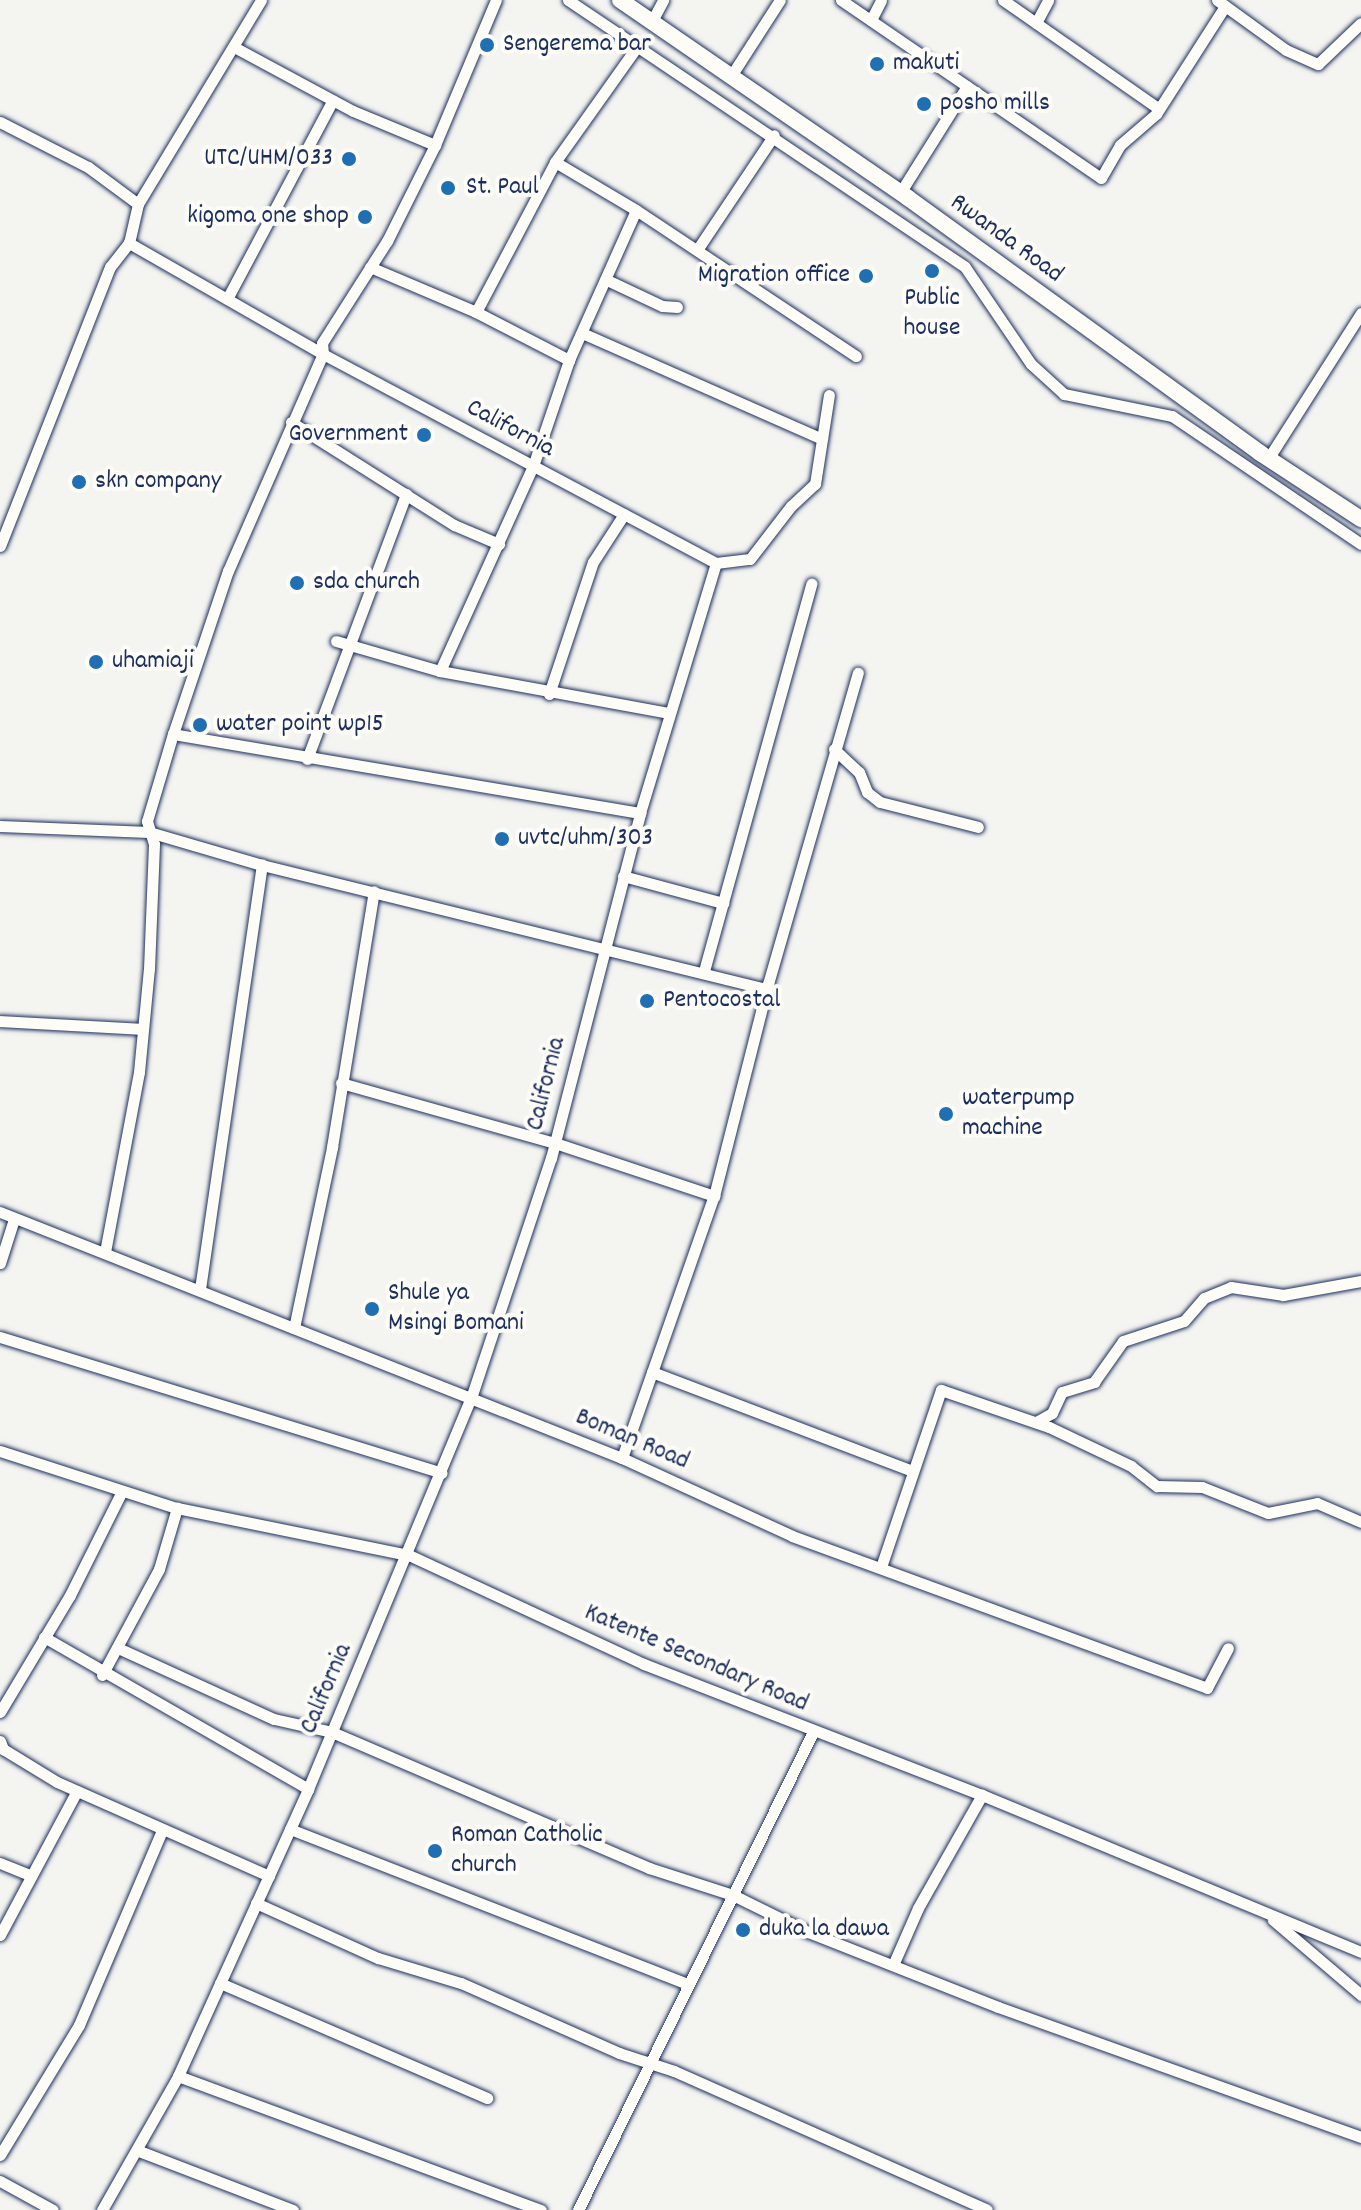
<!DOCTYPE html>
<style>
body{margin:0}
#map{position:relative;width:1361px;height:2210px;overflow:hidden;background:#f4f4f1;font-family:Dekko,sans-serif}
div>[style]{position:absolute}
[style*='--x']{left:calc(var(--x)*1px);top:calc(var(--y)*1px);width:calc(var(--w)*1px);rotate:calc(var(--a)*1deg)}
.roads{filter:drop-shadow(0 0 2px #1b2f5e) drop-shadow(0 0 2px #1b2f5e)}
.minor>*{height:11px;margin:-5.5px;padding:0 5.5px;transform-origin:5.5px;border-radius:5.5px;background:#fdfcf7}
.highway>*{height:16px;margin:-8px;padding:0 8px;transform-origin:8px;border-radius:8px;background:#fdfcf7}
.dots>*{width:22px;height:22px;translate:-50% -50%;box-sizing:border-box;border:4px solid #fdfcf7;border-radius:50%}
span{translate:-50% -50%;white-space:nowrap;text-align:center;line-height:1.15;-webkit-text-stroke:8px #fdfcf7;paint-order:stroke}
.poi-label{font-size:26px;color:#1b2f5e}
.left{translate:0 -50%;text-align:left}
.right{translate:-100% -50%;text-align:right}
.street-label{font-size:26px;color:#1b2f5e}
</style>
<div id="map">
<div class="roads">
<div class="minor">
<i style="--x:568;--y:0;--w:478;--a:33.9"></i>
<i style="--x:965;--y:267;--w:117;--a:55.8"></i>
<i style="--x:1031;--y:364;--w:45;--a:42.3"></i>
<i style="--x:1064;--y:394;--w:110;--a:11.5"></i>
<i style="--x:1172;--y:416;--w:228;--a:34.1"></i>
<i style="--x:841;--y:0;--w:315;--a:34.4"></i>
<i style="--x:1101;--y:178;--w:38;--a:-60"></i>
<i style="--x:1120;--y:145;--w:48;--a:-40.7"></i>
<i style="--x:1156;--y:114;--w:128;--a:-57.4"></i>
<i style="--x:1003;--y:0;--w:190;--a:34.9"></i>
<i style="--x:1217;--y:0;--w:85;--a:35.9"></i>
<i style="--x:1286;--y:50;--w:35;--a:24"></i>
<i style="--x:1318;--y:64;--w:59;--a:-43.6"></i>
<i style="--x:871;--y:20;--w:22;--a:-63"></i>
<i style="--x:652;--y:21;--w:24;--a:-62"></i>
<i style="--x:1036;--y:23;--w:26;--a:-62"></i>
<i style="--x:234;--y:47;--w:135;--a:28.3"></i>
<i style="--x:353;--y:111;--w:89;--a:22.5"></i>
<i style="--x:731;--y:76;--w:90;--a:-57.2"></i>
<i style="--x:0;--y:122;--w:99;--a:27.1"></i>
<i style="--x:88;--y:167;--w:62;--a:36.5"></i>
<i style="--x:900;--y:193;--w:126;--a:-57.9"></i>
<i style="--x:636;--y:210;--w:264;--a:33.6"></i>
<i style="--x:697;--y:250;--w:138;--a:-56.2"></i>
<i style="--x:370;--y:267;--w:115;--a:23"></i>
<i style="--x:476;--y:312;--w:105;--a:27.3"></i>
<i style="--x:607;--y:280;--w:61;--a:25.3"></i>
<i style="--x:662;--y:306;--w:15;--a:4"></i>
<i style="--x:227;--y:299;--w:225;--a:-62"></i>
<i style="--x:476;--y:312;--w:170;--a:-62.2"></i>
<i style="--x:555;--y:162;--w:143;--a:-54.6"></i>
<i style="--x:582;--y:333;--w:262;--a:23.8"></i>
<i style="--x:291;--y:422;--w:193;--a:32.3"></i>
<i style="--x:454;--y:525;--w:49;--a:22.9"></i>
<i style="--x:1268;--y:459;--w:173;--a:-57.5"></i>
<i style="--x:0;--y:546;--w:300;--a:-68.5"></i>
<i style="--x:110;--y:267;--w:31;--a:-52"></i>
<i style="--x:129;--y:243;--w:40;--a:-77"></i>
<i style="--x:138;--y:204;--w:238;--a:-58.9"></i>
<i style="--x:716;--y:563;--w:34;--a:-7"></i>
<i style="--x:750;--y:559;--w:67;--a:-52.3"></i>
<i style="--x:791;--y:506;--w:33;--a:-43"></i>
<i style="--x:815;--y:484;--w:90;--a:-81.1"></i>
<i style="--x:336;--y:641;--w:108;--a:16.1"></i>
<i style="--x:440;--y:671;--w:232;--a:10.4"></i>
<i style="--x:440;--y:671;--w:225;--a:-65.6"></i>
<i style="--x:533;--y:466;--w:112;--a:-71.2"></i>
<i style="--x:569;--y:360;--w:164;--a:-65.9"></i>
<i style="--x:636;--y:210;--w:94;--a:-149.3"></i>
<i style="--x:549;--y:694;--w:139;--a:-71.6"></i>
<i style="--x:593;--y:562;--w:57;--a:-57.1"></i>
<i style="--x:173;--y:734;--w:474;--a:9.6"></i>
<i style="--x:834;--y:749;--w:34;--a:43"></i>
<i style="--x:859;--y:772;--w:22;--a:68"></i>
<i style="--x:867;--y:792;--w:16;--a:38"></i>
<i style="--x:880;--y:802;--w:101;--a:14.3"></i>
<i style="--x:307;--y:759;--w:283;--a:-69.5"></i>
<i style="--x:0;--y:826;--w:149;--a:2.3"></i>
<i style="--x:149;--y:832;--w:118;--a:16.3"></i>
<i style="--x:262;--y:865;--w:519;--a:13.82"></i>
<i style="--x:623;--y:876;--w:104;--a:15.1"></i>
<i style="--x:704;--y:971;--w:402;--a:-74.5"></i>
<i style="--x:0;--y:1021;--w:143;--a:3.2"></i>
<i style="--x:341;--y:1083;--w:222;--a:15.7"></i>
<i style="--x:555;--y:1143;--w:168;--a:18.4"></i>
<i style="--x:0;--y:1212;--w:669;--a:21.58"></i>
<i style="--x:622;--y:1458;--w:187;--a:24.6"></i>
<i style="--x:792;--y:1536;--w:442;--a:20.1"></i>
<i style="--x:1207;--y:1688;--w:45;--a:-62.3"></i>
<i style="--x:105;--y:1252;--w:183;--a:-79.3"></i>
<i style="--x:139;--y:1072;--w:103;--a:-84.5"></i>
<i style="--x:149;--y:969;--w:125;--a:-87.7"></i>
<i style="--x:154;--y:844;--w:24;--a:-107"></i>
<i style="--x:147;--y:821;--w:91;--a:-73.4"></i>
<i style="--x:173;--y:734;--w:172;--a:-71.4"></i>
<i style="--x:228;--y:571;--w:237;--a:-66.4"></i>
<i style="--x:323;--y:354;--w:11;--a:-95"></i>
<i style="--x:322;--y:343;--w:121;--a:-57.5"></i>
<i style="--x:387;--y:241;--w:107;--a:-63.4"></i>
<i style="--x:435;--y:145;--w:157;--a:-67.2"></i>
<i style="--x:0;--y:1263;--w:46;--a:-72.3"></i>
<i style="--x:200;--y:1289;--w:429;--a:-81.7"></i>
<i style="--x:294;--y:1328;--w:185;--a:-78.1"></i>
<i style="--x:332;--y:1147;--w:259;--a:-80.7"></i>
<i style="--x:0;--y:1337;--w:462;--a:17.1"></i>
<i style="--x:652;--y:1372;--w:279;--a:20.8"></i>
<i style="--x:1036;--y:1422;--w:18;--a:-29"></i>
<i style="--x:1052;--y:1413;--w:23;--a:-65"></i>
<i style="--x:1062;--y:1392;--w:34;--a:-17"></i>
<i style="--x:1094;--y:1382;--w:50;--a:-54.7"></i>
<i style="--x:1123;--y:1341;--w:64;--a:-18.2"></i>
<i style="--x:1184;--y:1321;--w:30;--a:-49"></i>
<i style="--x:1204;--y:1298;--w:29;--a:-22"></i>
<i style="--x:1231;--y:1287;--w:53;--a:8.7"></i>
<i style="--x:1283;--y:1295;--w:79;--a:-10.2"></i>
<i style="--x:0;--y:1451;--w:186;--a:17.9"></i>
<i style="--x:177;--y:1508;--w:237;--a:11.5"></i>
<i style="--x:409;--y:1555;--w:259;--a:24.9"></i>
<i style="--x:644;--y:1664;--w:362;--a:21.2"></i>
<i style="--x:982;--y:1795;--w:410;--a:22.5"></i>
<i style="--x:622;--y:1458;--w:278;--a:-70.7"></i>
<i style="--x:714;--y:1196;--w:219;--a:-75.7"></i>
<i style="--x:768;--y:984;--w:324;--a:-73.9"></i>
<i style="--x:881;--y:1567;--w:187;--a:-71.3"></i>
<i style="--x:941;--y:1390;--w:114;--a:18.9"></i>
<i style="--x:1049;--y:1427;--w:91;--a:25.4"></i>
<i style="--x:1131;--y:1466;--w:33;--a:38"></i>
<i style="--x:1157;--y:1486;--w:45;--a:1.3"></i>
<i style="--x:1202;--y:1487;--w:71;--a:21.5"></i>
<i style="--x:1268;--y:1513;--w:50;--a:-11.5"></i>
<i style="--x:1317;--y:1503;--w:48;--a:23.4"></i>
<i style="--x:44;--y:1637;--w:305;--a:29.9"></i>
<i style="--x:118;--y:1648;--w:171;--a:24.5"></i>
<i style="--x:274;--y:1719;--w:59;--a:12.6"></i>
<i style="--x:332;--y:1732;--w:345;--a:23.2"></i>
<i style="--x:649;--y:1868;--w:88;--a:17.8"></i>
<i style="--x:733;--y:1895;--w:84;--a:26.3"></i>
<i style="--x:808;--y:1932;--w:204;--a:21.5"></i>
<i style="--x:998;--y:2007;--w:386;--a:19.7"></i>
<i style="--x:102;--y:1675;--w:120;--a:-61.7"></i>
<i style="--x:159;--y:1569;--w:64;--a:-73.6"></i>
<i style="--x:0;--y:1712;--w:136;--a:-59.1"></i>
<i style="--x:70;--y:1595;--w:114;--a:-63.4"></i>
<i style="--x:0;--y:1741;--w:9;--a:69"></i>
<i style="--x:3;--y:1749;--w:63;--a:31.4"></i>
<i style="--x:57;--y:1782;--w:232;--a:23.9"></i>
<i style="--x:290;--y:1829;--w:427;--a:21.3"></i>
<i style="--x:0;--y:1863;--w:31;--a:22"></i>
<i style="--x:256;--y:1903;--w:134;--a:24.3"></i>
<i style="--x:378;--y:1958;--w:87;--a:16.8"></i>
<i style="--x:461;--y:1983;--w:173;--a:23.9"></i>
<i style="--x:619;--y:2053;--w:58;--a:18.1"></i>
<i style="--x:674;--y:2071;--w:342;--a:23.9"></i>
<i style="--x:1273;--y:1920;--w:116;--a:40.4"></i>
<i style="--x:0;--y:1935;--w:163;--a:-61.9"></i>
<i style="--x:893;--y:1965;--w:62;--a:-66.3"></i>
<i style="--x:918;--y:1908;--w:130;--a:-60.5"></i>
<i style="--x:220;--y:1983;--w:291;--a:23.3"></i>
<i style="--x:178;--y:2076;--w:387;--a:20.3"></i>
<i style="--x:139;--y:2151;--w:165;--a:21"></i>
<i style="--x:0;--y:2155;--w:152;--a:-58.7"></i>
<i style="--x:79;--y:2025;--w:212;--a:-66.9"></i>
<i style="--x:0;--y:2181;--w:60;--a:28.7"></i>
<i style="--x:102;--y:2210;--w:154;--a:-60.4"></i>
<i style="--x:178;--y:2076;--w:315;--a:-65.6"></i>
<i style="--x:308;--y:1789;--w:424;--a:-67.4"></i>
<i style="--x:471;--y:1398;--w:253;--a:-71.6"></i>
<i style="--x:551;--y:1158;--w:356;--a:-75.5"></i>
<i style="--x:640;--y:813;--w:261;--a:-73.1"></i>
<i style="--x:716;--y:563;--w:445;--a:-152"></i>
<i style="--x:323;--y:354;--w:224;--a:-150.2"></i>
<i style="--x:578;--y:2210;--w:533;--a:-63.82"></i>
</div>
<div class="highway">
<i style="--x:620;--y:0;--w:349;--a:34.5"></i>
<i style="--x:908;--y:198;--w:435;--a:35.9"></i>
<i style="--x:1260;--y:453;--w:121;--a:33.2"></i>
</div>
</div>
<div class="dots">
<i style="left:487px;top:45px;background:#1f6fb2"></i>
<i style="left:877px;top:64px;background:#1f6fb2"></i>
<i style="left:924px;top:104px;background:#1f6fb2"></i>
<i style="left:349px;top:159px;background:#1f6fb2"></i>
<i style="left:448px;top:188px;background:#1f6fb2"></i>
<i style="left:365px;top:217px;background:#1f6fb2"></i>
<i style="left:932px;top:271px;background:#1f6fb2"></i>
<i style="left:866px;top:276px;background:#1f6fb2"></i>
<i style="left:424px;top:435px;background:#1f6fb2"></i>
<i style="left:79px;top:482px;background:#1f6fb2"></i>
<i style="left:297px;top:583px;background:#1f6fb2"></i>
<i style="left:96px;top:662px;background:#1f6fb2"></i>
<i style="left:200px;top:725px;background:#1f6fb2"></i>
<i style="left:502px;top:839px;background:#1f6fb2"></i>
<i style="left:647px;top:1001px;background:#1f6fb2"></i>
<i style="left:946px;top:1114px;background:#1f6fb2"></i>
<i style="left:372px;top:1309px;background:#1f6fb2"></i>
<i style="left:435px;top:1851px;background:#1f6fb2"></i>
<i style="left:743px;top:1930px;background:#1f6fb2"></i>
</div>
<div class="poi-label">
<span class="left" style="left:503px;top:45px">Sengerema bar</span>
<span class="left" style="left:893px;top:64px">makuti</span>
<span class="left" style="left:940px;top:104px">posho mills</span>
<span class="right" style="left:333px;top:159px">UTC/UHM/033</span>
<span class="left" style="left:466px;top:188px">St. Paul</span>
<span class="right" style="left:349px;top:217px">kigoma one shop</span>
<span class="right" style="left:850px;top:276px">Migration office</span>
<span style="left:932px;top:314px">Public<br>house</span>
<span class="right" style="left:408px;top:435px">Government</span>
<span class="left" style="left:95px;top:482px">skn company</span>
<span class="left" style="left:313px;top:583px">sda church</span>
<span class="left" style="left:112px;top:662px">uhamiaji</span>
<span class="left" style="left:216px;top:725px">water point wp15</span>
<span class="left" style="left:518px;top:839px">uvtc/uhm/303</span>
<span class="left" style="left:663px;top:1001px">Pentocostal</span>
<span class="left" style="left:962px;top:1114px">waterpump<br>machine</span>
<span class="left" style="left:388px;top:1309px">Shule ya<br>Msingi Bomani</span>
<span class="left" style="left:451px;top:1851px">Roman Catholic<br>church</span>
<span class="left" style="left:759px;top:1930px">duka la dawa</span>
</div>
<div class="street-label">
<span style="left:1006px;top:239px;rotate:36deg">Rwanda Road</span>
<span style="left:510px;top:429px;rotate:28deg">California</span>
<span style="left:547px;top:1084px;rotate:-76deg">California</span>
<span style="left:632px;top:1440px;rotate:23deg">Boman Road</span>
<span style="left:696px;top:1659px;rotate:23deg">Katente Secondary Road</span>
<span style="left:327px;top:1689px;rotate:-67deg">California</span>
</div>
</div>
